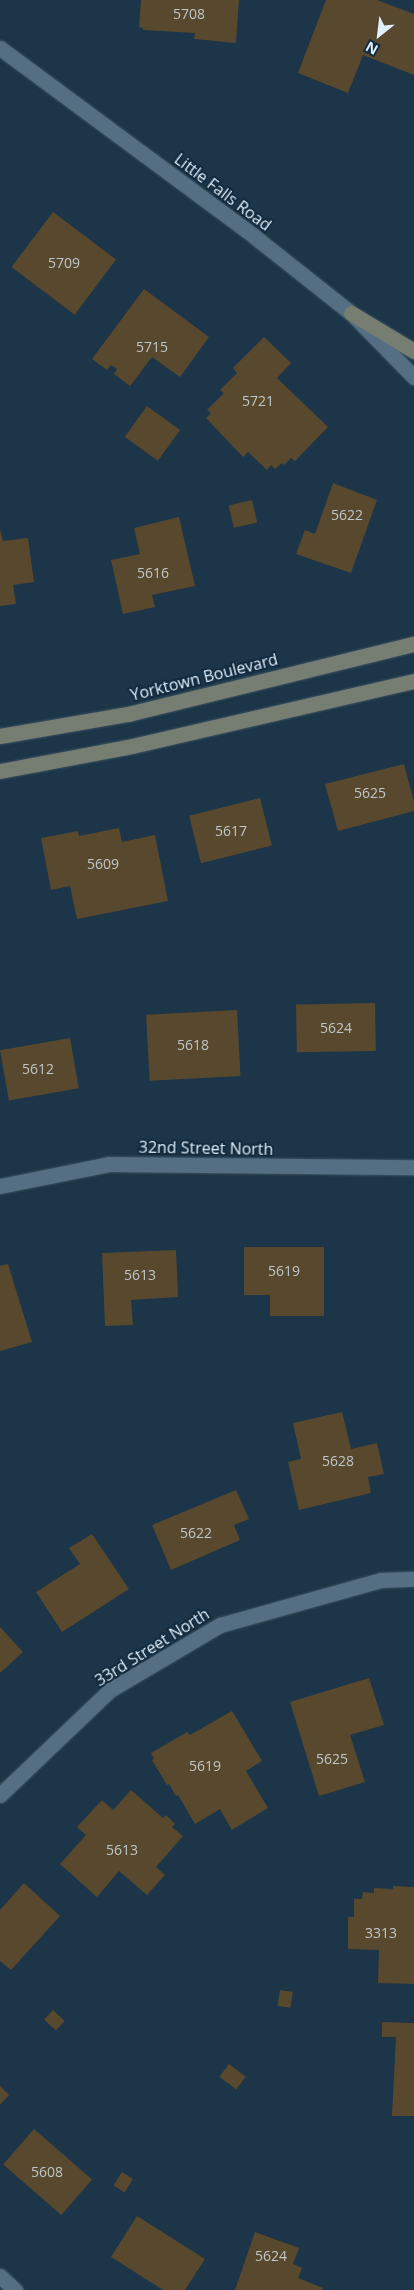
<!DOCTYPE html>
<style>
body{margin:0}
#map{position:relative;width:414px;height:2290px;overflow:hidden;background:#1c3548;font-family:"Open Sans",sans-serif}
div>[style]{position:absolute}
[style*='--x']{left:calc(var(--x)*1px);top:calc(var(--y)*1px);width:calc(var(--w)*1px);rotate:calc(var(--a)*1deg)}
.building>*{inset:0;background:#58482d;transform-origin:0 0}
.roads{filter:drop-shadow(0 0 1px #3d5363) drop-shadow(0 0 1px #3d5363)}
.street>*{height:15px;margin:-7.5px;padding:0 7.5px;transform-origin:7.5px;border-radius:7.5px;background:#546e83}
.secondary>*{height:15px;margin:-7.5px;padding:0 7.5px;transform-origin:7.5px;border-radius:7.5px;background:#767d71}
span{translate:-50% -50%;white-space:nowrap;text-align:center;line-height:1.15;-webkit-text-stroke:4px #122a3d;paint-order:stroke}
.number-label{font-size:14px;color:#bfc6c8}
.number-label span{-webkit-text-stroke-width:0}
.street-label{font-size:16px;color:#e1f0fc}
.north{position:absolute;left:354px;top:10px;width:50px;height:50px;-webkit-text-stroke:4px #122a3d;paint-order:stroke;rotate:209deg;font-size:14px;font-weight:700;line-height:20px;text-align:center;color:#e1f0fc}
.north::after{content:'';display:block;margin:auto;width:18px;height:22px;background:#e1f0fc;clip-path:polygon(50% 0,100% 100%,50% 72%,0 100%)}
</style>
<div id="map">
<div class="building">
<i style="clip-path:polygon(141px 0,239px 0,236px 43px,194px 39px,195px 33px,143px 30px,143px 28px,139px 27px)"></i>
<i style="clip-path:polygon(326px 0,377px 0,414px 14px,414px 75px,363px 55px,348px 93px,298px 73px)"></i>
<i style="left:53px;top:212px;width:79px;height:69px;rotate:37deg"></i>
<i style="clip-path:polygon(144px 289px,209px 337px,180px 377px,152px 357px,130px 386px,114px 374px,117px 369px,111px 365px,107px 370px,92px 359px)"></i>
<i style="clip-path:polygon(264px 337px,291px 363px,277px 378px,328px 427px,295px 461px,291px 458px,284px 465px,282px 463px,275px 469px,271px 465px,267px 470px,248px 452px,243px 457px,206px 418px,211px 413px,207px 410px,224px 393px,220px 390px,237px 373px,233px 368px)"></i>
<i style="left:147px;top:406px;width:41px;height:38px;rotate:36deg"></i>
<i style="clip-path:polygon(333px 483px,377px 500px,351px 573px,296px 554px,305px 530px,315px 534px)"></i>
<i style="left:252px;top:500px;width:23px;height:24px;rotate:77deg"></i>
<i style="clip-path:polygon(179px 517px,195px 586px,152px 595px,155px 607px,123px 614px,111px 560px,140px 554px,134px 528px)"></i>
<i style="clip-path:polygon(0 529px,3px 541px,28px 538px,34px 582px,13px 585px,16px 604px,0 606px)"></i>
<i style="clip-path:polygon(404px 764px,414px 802px,414px 811px,338px 831px,325px 784px)"></i>
<i style="left:260px;top:798px;width:49px;height:73px;rotate:76deg"></i>
<i style="clip-path:polygon(119px 828px,122px 842px,155px 835px,168px 901px,77px 919px,70px 886px,51px 890px,41px 838px,78px 831px,79px 836px)"></i>
<i style="left:375px;top:1003px;width:48px;height:79px;rotate:89deg"></i>
<i style="left:237px;top:1010px;width:66px;height:91px;rotate:87deg"></i>
<i style="left:70px;top:1038px;width:51px;height:71px;rotate:80deg"></i>
<i style="clip-path:polygon(244px 1247px,324px 1247px,324px 1316px,270px 1316px,270px 1295px,244px 1295px)"></i>
<i style="clip-path:polygon(176px 1250px,178px 1297px,131px 1300px,133px 1325px,105px 1326px,102px 1253px)"></i>
<i style="clip-path:polygon(8px 1264px,32px 1342px,0 1351px,0 1266px)"></i>
<i style="clip-path:polygon(342px 1412px,351px 1449px,377px 1443px,384px 1474px,368px 1477px,371px 1493px,299px 1510px,288px 1462px,301px 1459px,293px 1423px)"></i>
<i style="clip-path:polygon(236px 1490px,249px 1519px,234px 1525px,240px 1540px,171px 1570px,152px 1525px)"></i>
<i style="clip-path:polygon(92px 1534px,129px 1589px,62px 1632px,36px 1592px,80px 1564px,69px 1548px)"></i>
<i style="clip-path:polygon(0 1627px,23px 1652px,0 1673px)"></i>
<i style="clip-path:polygon(369px 1678px,384px 1725px,350px 1735px,365px 1782px,319px 1796px,290px 1702px)"></i>
<i style="clip-path:polygon(232px 1711px,262px 1761px,246px 1771px,268px 1808px,232px 1830px,220px 1809px,195px 1824px,178px 1795px,176px 1796px,169px 1784px,167px 1785px,152px 1760px,154px 1759px,151px 1753px,187px 1732px,190px 1735px)"></i>
<i style="clip-path:polygon(131px 1790px,163px 1818px,166px 1815px,175px 1824px,172px 1827px,183px 1836px,156px 1867px,165px 1875px,147px 1895px,119px 1871px,97px 1897px,60px 1864px,86px 1835px,77px 1827px,102px 1800px,113px 1810px)"></i>
<i style="clip-path:polygon(24px 1883px,60px 1916px,11px 1970px,0 1961px,0 1910px)"></i>
<i style="clip-path:polygon(393px 1886px,414px 1887px,414px 1984px,378px 1983px,379px 1950px,348px 1949px,348px 1917px,354px 1917px,354px 1899px,362px 1899px,363px 1892px,374px 1893px,374px 1888px,393px 1889px)"></i>
<i style="left:280px;top:1990px;width:13px;height:16px;rotate:9deg"></i>
<i style="left:53px;top:2010px;width:16px;height:13px;rotate:43deg"></i>
<i style="clip-path:polygon(382px 2022px,414px 2023px,414px 2116px,392px 2116px,396px 2037px,382px 2037px)"></i>
<i style="left:229px;top:2064px;width:21px;height:16px;rotate:37deg"></i>
<i style="clip-path:polygon(0 2086px,9px 2095px,0 2105px)"></i>
<i style="left:34px;top:2129px;width:77px;height:47px;rotate:41deg"></i>
<i style="left:122px;top:2172px;width:13px;height:16px;rotate:32deg"></i>
<i style="clip-path:polygon(137px 2216px,205px 2259px,185px 2290px,163px 2290px,111px 2257px)"></i>
<i style="clip-path:polygon(255px 2232px,299px 2248px,293px 2264px,302px 2268px,298px 2278px,323px 2288px,322px 2290px,235px 2290px)"></i>
</div>
<div class="roads">
<div class="street">
<i style="--x:0;--y:48;--w:317;--a:36.5"></i>
<i style="--x:255;--y:237;--w:122;--a:38.4"></i>
<i style="--x:351;--y:313;--w:90;--a:45.5"></i>
<i style="--x:0;--y:1186;--w:111;--a:-11.4"></i>
<i style="--x:109;--y:1164;--w:305;--a:0.6"></i>
<i style="--x:0;--y:1795;--w:152;--a:-43.7"></i>
<i style="--x:110;--y:1690;--w:128;--a:-30.6"></i>
<i style="--x:220;--y:1625;--w:167;--a:-15.6"></i>
<i style="--x:381;--y:1580;--w:33;--a:-2"></i>
<i style="--x:0;--y:2276;--w:21;--a:43"></i>
</div>
<div class="secondary">
<i style="--x:351;--y:313;--w:74;--a:31.1"></i>
<i style="--x:0;--y:736;--w:130;--a:-9.8"></i>
<i style="--x:128;--y:714;--w:294;--a:-13.8"></i>
<i style="--x:0;--y:771;--w:134;--a:-10.7"></i>
<i style="--x:132;--y:746;--w:289;--a:-13"></i>
</div>
</div>
<div class="number-label">
<span style="left:189px;top:14px">5708</span>
<span style="left:64px;top:263px">5709</span>
<span style="left:152px;top:347px">5715</span>
<span style="left:258px;top:401px">5721</span>
<span style="left:347px;top:515px">5622</span>
<span style="left:153px;top:573px">5616</span>
<span style="left:370px;top:793px">5625</span>
<span style="left:231px;top:831px">5617</span>
<span style="left:103px;top:864px">5609</span>
<span style="left:336px;top:1028px">5624</span>
<span style="left:193px;top:1045px">5618</span>
<span style="left:38px;top:1069px">5612</span>
<span style="left:284px;top:1271px">5619</span>
<span style="left:140px;top:1275px">5613</span>
<span style="left:338px;top:1461px">5628</span>
<span style="left:196px;top:1533px">5622</span>
<span style="left:332px;top:1759px">5625</span>
<span style="left:205px;top:1766px">5619</span>
<span style="left:122px;top:1850px">5613</span>
<span style="left:381px;top:1933px">3313</span>
<span style="left:47px;top:2172px">5608</span>
<span style="left:271px;top:2256px">5624</span>
</div>
<div class="street-label">
<span style="left:223px;top:192px;rotate:37deg">Little Falls Road</span>
<span style="left:204px;top:677px;rotate:-14deg">Yorktown Boulevard</span>
<span style="left:206px;top:1148px;rotate:1deg">32nd Street North</span>
<span style="left:152px;top:1647px;rotate:-32deg">33rd Street North</span>
</div>
<div class="north">N</div>
</div>
